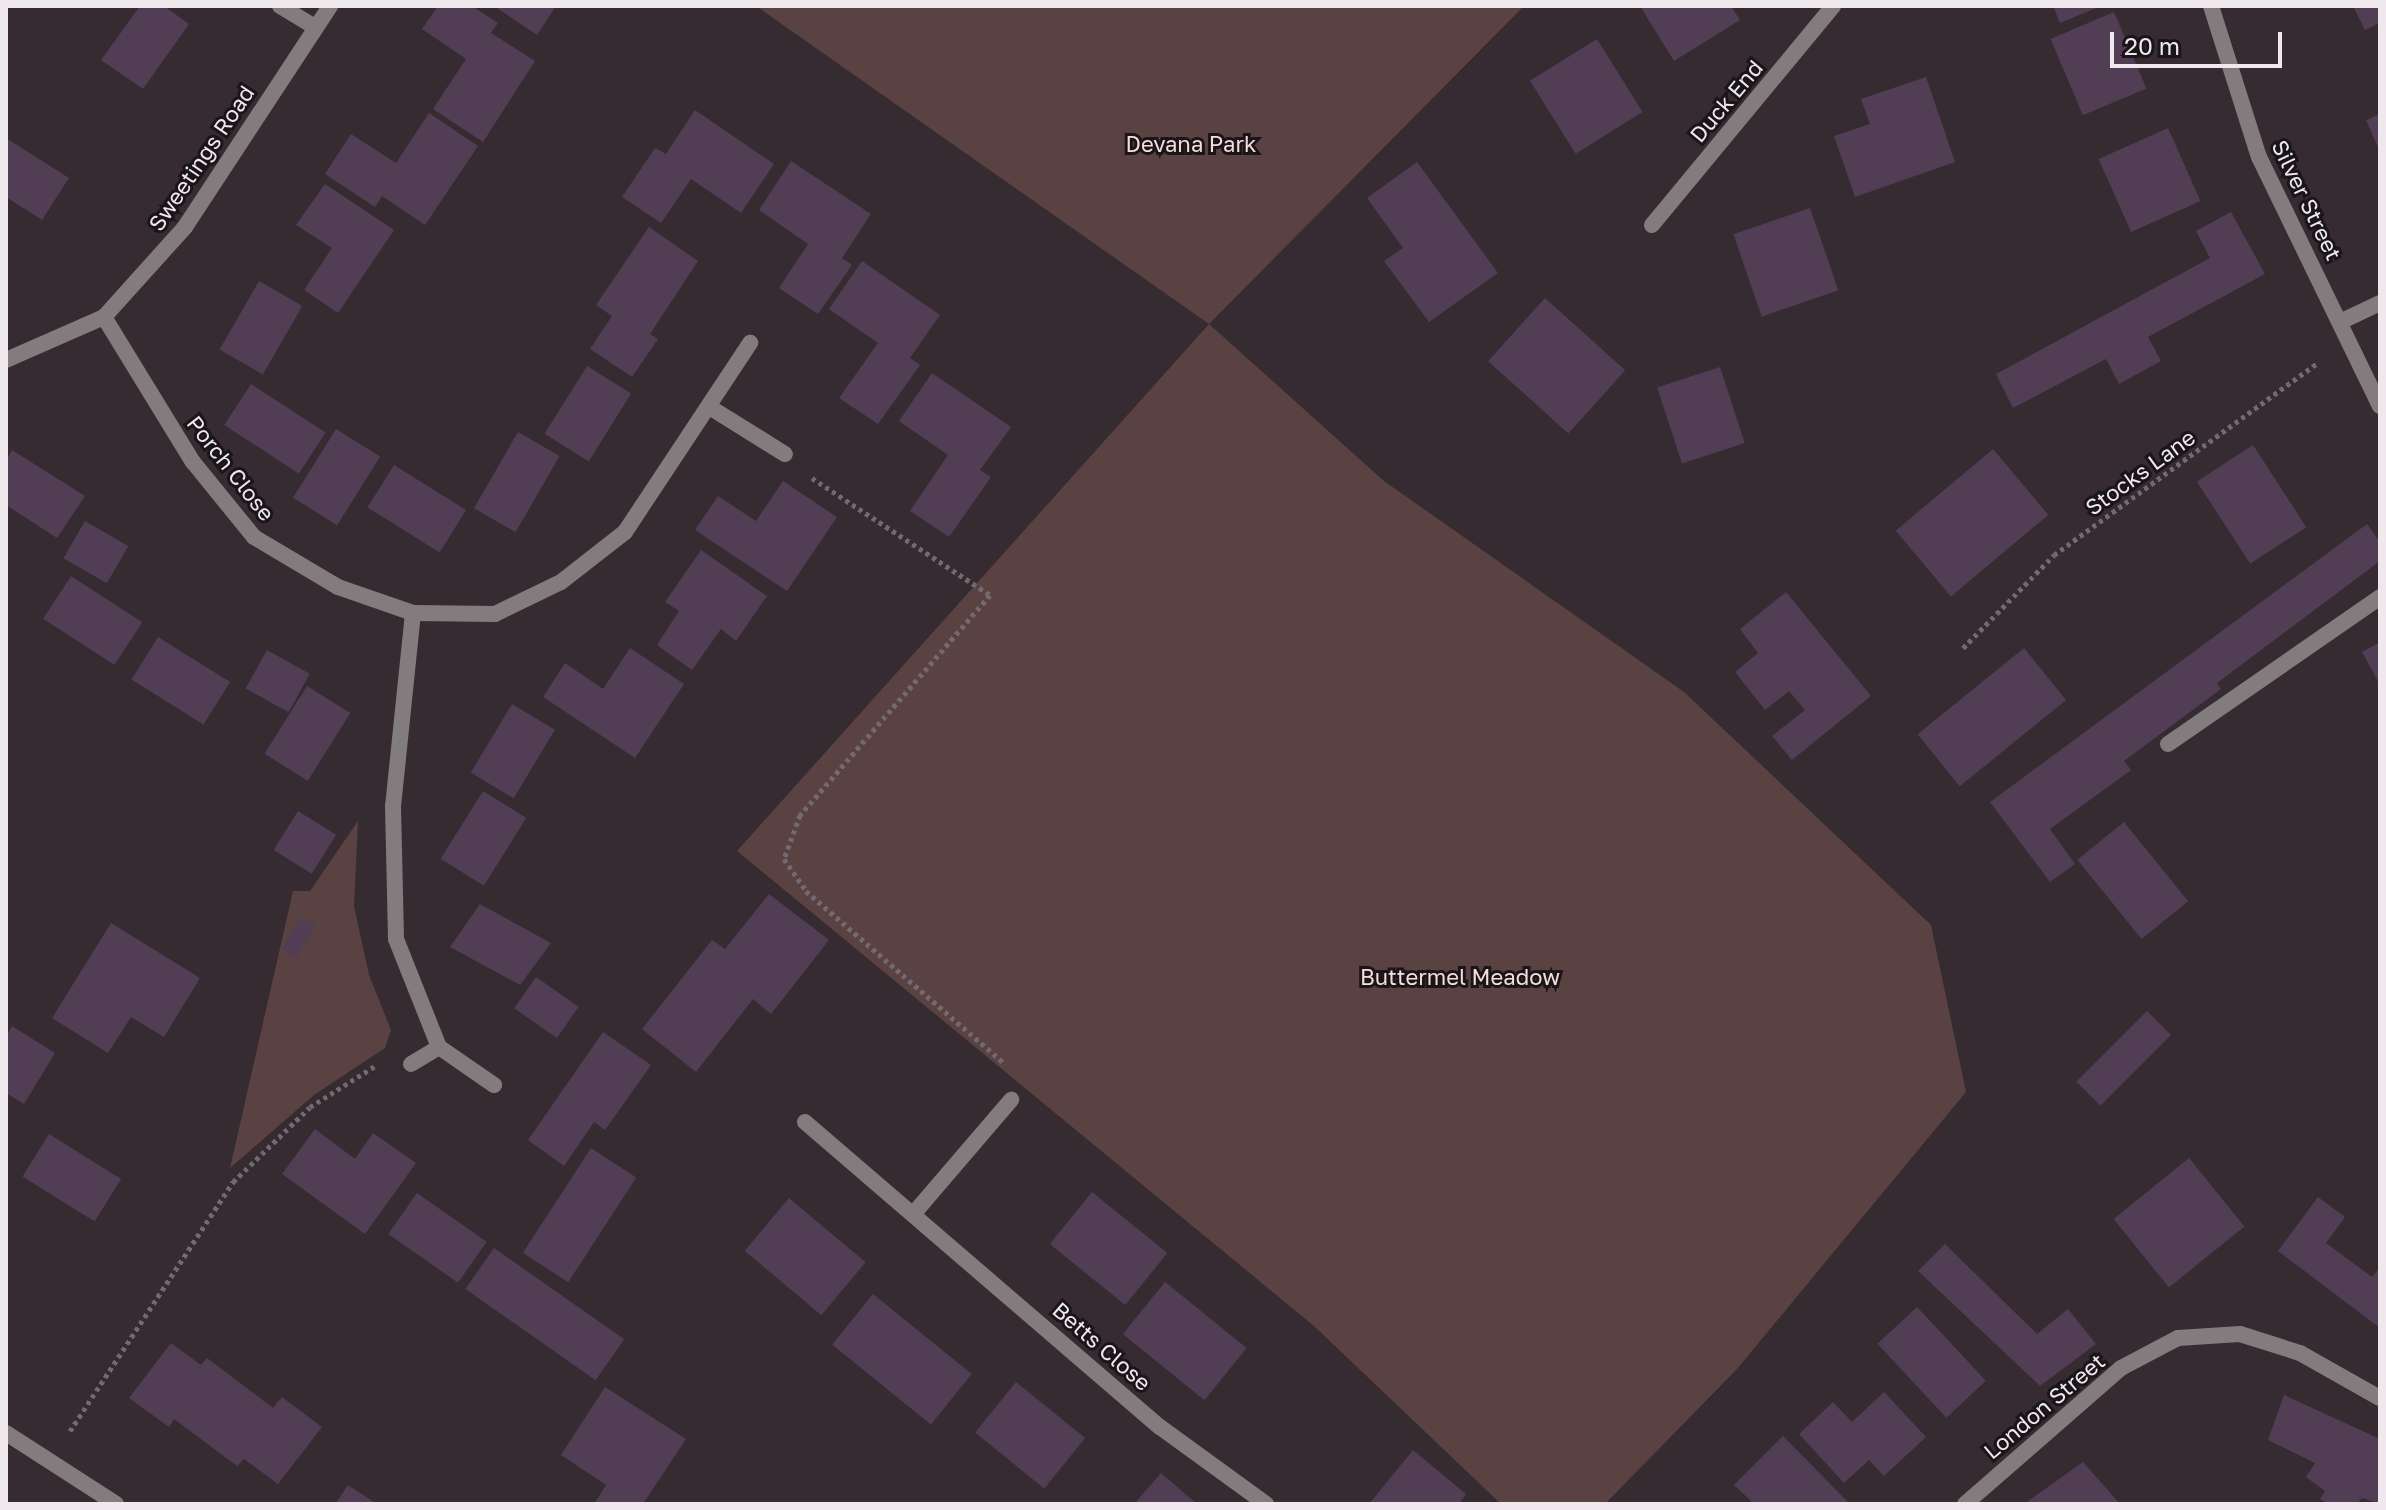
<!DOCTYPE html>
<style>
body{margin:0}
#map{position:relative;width:2386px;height:1510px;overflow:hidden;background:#352b31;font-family:"Golos Text",sans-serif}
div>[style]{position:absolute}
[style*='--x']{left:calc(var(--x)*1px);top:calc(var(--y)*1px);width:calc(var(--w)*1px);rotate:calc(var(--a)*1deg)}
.green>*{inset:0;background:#594241}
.building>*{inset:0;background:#513e54;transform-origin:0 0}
.path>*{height:5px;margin-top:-2.5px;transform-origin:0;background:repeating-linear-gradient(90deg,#736a6f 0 4px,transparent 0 8px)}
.service>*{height:16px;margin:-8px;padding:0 8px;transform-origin:8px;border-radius:8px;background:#837c7e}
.minor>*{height:16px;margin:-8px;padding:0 8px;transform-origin:8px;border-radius:8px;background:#837c7e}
.tertiary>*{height:16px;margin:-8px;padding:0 8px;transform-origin:8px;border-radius:8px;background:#837c7e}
span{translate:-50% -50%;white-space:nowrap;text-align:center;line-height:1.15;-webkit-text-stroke:6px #1a1518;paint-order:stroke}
.street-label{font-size:22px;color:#efe8ec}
.park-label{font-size:22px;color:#f7dcdb}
.frame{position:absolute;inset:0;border:8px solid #efe8ec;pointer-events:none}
.scale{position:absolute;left:2110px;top:32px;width:172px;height:36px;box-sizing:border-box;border:4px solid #efe8ec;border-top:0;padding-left:10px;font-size:24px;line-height:28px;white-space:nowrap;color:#efe8ec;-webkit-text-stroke:6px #1a1518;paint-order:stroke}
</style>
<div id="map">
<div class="green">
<i style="clip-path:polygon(756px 6px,1524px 6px,1209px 324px,1384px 481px,1684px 692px,1931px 925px,1966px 1092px,1737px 1369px,1605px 1504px,1501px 1504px,1314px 1326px,737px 851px,1209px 324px)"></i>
<i style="clip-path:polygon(358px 821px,354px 906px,369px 975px,391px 1030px,385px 1048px,314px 1095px,230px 1168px,293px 891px,310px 891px)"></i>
</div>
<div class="building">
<i style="clip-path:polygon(140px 6px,164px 6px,189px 24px,143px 89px,101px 60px)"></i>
<i style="clip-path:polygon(438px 6px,472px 6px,498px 23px,491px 33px,535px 61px,483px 142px,433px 109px,466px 59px,422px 29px)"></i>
<i style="clip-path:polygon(494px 6px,556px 6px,537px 35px)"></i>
<i style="clip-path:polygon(1640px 6px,1731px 6px,1740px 20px,1674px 61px)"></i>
<i style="clip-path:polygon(2053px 6px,2101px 6px,2060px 23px)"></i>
<i style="clip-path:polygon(2353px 6px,2380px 6px,2380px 23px,2365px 30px)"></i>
<i style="left:2114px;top:12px;width:83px;height:69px;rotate:67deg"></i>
<i style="left:1597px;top:39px;width:86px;height:79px;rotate:58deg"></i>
<i style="clip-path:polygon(1926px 77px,1955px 162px,1855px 197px,1834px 136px,1870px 124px,1861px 99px)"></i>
<i style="clip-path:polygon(695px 110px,774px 164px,741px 213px,691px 179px,661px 223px,622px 197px,655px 148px,666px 154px)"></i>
<i style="clip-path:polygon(429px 113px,478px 146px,425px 225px,382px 196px,375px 207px,325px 174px,351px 134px,396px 163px)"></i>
<i style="clip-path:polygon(2380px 114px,2380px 152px,2366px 120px)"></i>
<i style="left:2168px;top:128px;width:80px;height:76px;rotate:66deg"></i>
<i style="clip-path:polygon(6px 138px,69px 178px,42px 220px,6px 197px)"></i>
<i style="clip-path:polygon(791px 161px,871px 214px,842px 258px,852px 265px,818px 314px,779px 288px,808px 244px,759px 210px)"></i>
<i style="clip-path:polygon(1417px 162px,1498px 273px,1429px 322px,1384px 261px,1403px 248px,1367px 198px)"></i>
<i style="clip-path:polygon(325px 184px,394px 230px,338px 313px,304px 290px,332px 248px,296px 225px)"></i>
<i style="left:1810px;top:208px;width:87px;height:81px;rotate:71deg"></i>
<i style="clip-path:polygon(2231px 212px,2265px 274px,2148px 337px,2161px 361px,2119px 384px,2106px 359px,2013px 408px,1996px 374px,2210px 258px,2196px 231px)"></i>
<i style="clip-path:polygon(649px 227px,698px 261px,650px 334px,658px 339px,632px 377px,590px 349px,612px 316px,596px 305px)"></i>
<i style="clip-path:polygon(862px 261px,940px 315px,910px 358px,920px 365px,878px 424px,839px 398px,878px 343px,829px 309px)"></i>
<i style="left:259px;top:281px;width:50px;height:79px;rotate:30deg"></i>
<i style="left:1545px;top:298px;width:108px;height:85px;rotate:42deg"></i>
<i style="left:587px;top:366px;width:52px;height:80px;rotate:32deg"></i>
<i style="left:1720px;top:367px;width:80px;height:66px;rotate:72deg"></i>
<i style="clip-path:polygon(932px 373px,1011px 427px,980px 470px,991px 477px,949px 537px,910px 511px,948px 455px,899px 421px)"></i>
<i style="left:251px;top:384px;width:89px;height:49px;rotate:33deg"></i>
<i style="left:336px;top:429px;width:52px;height:81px;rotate:32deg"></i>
<i style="left:518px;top:432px;width:48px;height:88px;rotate:30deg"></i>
<i style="left:2253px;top:445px;width:98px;height:67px;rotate:57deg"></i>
<i style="left:1993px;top:449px;width:86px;height:127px;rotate:50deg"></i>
<i style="clip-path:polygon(12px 450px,85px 496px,57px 538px,6px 505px,6px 460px)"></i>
<i style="left:394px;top:465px;width:85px;height:50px;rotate:32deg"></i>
<i style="clip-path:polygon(783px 481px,837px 517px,787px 591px,695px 530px,718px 496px,756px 521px)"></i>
<i style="left:85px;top:521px;width:50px;height:43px;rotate:30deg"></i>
<i style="clip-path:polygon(2367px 524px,2380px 542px,2380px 561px,2217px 683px,2221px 689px,2124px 761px,2131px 770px,2050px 829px,2075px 864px,2050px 882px,1990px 802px)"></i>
<i style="clip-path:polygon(701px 550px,767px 596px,736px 641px,721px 629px,692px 670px,657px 645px,679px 611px,665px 602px)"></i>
<i style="left:71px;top:576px;width:85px;height:51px;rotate:33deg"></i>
<i style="clip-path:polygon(1786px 592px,1871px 696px,1792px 760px,1772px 736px,1805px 710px,1789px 691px,1765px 710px,1735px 672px,1758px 653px,1740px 629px)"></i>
<i style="left:158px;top:637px;width:85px;height:50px;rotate:32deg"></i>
<i style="clip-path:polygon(2380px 642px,2380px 685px,2362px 652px)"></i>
<i style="clip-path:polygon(630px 648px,684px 684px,635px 758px,543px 697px,565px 663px,603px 689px)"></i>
<i style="left:2024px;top:648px;width:67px;height:137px;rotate:51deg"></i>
<i style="left:267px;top:650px;width:49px;height:44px;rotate:29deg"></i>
<i style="left:307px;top:686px;width:51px;height:80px;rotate:32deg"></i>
<i style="left:512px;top:704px;width:50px;height:80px;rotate:31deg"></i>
<i style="left:483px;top:791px;width:51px;height:80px;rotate:32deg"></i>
<i style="left:298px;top:811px;width:45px;height:46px;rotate:32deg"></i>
<i style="left:2124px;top:822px;width:102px;height:60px;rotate:51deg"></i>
<i style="clip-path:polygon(769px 894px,829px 940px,771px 1014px,753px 999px,696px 1072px,642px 1029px,712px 940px,725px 949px)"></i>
<i style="clip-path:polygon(480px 904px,551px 943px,520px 985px,450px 947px)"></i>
<i style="left:301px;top:917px;width:17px;height:37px;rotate:31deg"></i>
<i style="clip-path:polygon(111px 923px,200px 978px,164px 1037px,131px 1017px,108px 1053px,52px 1018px)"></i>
<i style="left:536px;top:977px;width:52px;height:38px;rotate:35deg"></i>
<i style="left:2147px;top:1011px;width:34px;height:100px;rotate:45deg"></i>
<i style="clip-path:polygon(12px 1026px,55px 1053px,24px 1104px,6px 1093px,6px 1036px)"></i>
<i style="clip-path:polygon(603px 1032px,651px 1065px,605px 1130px,594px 1122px,564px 1166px,528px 1140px)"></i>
<i style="clip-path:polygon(315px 1129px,355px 1159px,373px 1133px,416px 1163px,365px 1234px,282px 1174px)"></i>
<i style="left:49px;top:1134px;width:85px;height:50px;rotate:32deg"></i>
<i style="left:591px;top:1148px;width:54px;height:125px;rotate:33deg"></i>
<i style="left:2189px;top:1158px;width:88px;height:97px;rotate:51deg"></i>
<i style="left:1092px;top:1192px;width:97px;height:67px;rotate:39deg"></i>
<i style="left:417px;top:1193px;width:85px;height:50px;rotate:35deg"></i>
<i style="clip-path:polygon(2318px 1197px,2345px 1217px,2326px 1243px,2372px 1277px,2380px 1267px,2380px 1328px,2278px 1251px)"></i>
<i style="left:789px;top:1198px;width:100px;height:69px;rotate:40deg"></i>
<i style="clip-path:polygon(1945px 1244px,2037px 1334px,2068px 1309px,2096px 1344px,2040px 1386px,1918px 1271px)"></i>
<i style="left:494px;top:1248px;width:159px;height:50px;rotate:35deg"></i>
<i style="left:1165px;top:1282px;width:105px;height:67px;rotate:39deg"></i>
<i style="left:873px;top:1294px;width:127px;height:65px;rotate:39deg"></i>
<i style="left:1917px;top:1307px;width:101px;height:54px;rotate:47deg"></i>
<i style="clip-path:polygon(171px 1343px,201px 1365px,207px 1358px,273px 1408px,282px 1397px,322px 1427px,278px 1484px,244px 1459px,237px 1466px,174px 1419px,169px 1427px,129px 1398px)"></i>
<i style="left:1016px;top:1382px;width:89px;height:65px;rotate:39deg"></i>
<i style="clip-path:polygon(605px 1387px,686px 1439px,643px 1504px,594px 1504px,606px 1485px,561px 1455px)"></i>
<i style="clip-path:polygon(1884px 1392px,1926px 1437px,1884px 1476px,1869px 1460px,1844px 1483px,1799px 1434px,1833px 1402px,1852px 1422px)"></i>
<i style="clip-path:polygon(2284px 1395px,2380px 1439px,2380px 1504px,2362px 1498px,2357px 1504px,2328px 1504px,2320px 1499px,2325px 1491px,2306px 1477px,2315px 1463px,2268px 1440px)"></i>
<i style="clip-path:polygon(1783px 1436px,1850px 1504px,1754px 1504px,1734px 1485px)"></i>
<i style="clip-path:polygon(1413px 1450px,1466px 1494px,1459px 1504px,1369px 1504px)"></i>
<i style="clip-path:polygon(2083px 1462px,2120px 1504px,2024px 1504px)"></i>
<i style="clip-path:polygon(1161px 1473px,1197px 1504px,1134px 1504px)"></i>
<i style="clip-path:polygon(348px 1485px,377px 1504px,335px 1504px)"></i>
</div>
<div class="path">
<i style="--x:812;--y:478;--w:213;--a:33.3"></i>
<i style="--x:990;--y:595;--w:291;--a:130.8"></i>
<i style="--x:800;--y:815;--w:47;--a:110"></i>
<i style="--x:784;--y:859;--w:39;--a:55"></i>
<i style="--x:806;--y:891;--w:264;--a:41"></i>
<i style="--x:1963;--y:648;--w:130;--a:-45.6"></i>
<i style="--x:2054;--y:555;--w:326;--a:-36.1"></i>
<i style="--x:70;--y:1431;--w:298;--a:-56.8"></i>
<i style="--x:233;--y:1182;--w:107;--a:-44.2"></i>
<i style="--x:310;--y:1107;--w:77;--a:-32.2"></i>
</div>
<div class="service">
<i style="--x:2168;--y:744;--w:258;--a:-34.7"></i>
</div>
<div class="minor">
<i style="--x:280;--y:6;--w:41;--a:31"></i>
<i style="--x:2211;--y:6;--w:158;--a:72.4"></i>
<i style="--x:2259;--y:157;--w:277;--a:64.1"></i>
<i style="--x:1652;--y:225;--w:284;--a:-50.4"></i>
<i style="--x:104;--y:317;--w:170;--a:58.5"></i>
<i style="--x:193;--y:462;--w:97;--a:50.9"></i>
<i style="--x:254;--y:537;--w:98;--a:30.8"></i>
<i style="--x:338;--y:587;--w:79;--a:19.1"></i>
<i style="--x:413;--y:613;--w:82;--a:0.7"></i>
<i style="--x:495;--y:614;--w:73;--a:-25.9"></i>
<i style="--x:561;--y:582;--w:81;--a:-38"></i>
<i style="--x:625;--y:532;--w:227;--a:-56.5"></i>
<i style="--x:2342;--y:321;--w:42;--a:-25.3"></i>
<i style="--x:6;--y:360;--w:107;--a:-23.7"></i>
<i style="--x:104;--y:317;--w:121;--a:-48"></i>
<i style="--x:185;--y:227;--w:264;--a:-56.7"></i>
<i style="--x:711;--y:408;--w:87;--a:31.9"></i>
<i style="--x:413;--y:613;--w:194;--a:95.9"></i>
<i style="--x:393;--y:806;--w:133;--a:88.7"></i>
<i style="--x:396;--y:939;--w:116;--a:68.3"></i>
<i style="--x:439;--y:1047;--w:67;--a:34.6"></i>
<i style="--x:411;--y:1064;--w:33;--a:-31"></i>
<i style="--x:805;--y:1122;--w:468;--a:40.7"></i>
<i style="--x:1160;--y:1427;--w:131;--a:36"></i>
<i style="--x:915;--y:1212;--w:148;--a:-49.4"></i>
</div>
<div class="tertiary">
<i style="--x:6;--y:1433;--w:131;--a:32.8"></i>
<i style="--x:1965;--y:1504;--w:207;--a:-41.1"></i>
<i style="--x:2121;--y:1368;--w:64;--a:-27.8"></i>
<i style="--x:2178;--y:1338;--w:62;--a:-3.7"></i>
<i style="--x:2240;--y:1334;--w:63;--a:17.6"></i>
<i style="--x:2300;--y:1353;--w:92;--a:29.4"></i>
</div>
<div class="street-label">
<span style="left:1726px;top:101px;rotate:-50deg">Duck End</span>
<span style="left:201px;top:158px;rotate:-56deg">Sweetings Road</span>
<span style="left:2307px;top:200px;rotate:64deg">Silver Street</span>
<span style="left:231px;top:468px;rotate:52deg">Porch Close</span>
<span style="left:2140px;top:472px;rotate:-36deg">Stocks Lane</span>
<span style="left:1102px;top:1346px;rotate:41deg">Betts Close</span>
<span style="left:2044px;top:1406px;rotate:-40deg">London Street</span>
</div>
<div class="park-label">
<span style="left:1191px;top:144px">Devana Park</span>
<span style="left:1460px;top:977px">Buttermel Meadow</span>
</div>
<div class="frame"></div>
<div class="scale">20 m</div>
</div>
